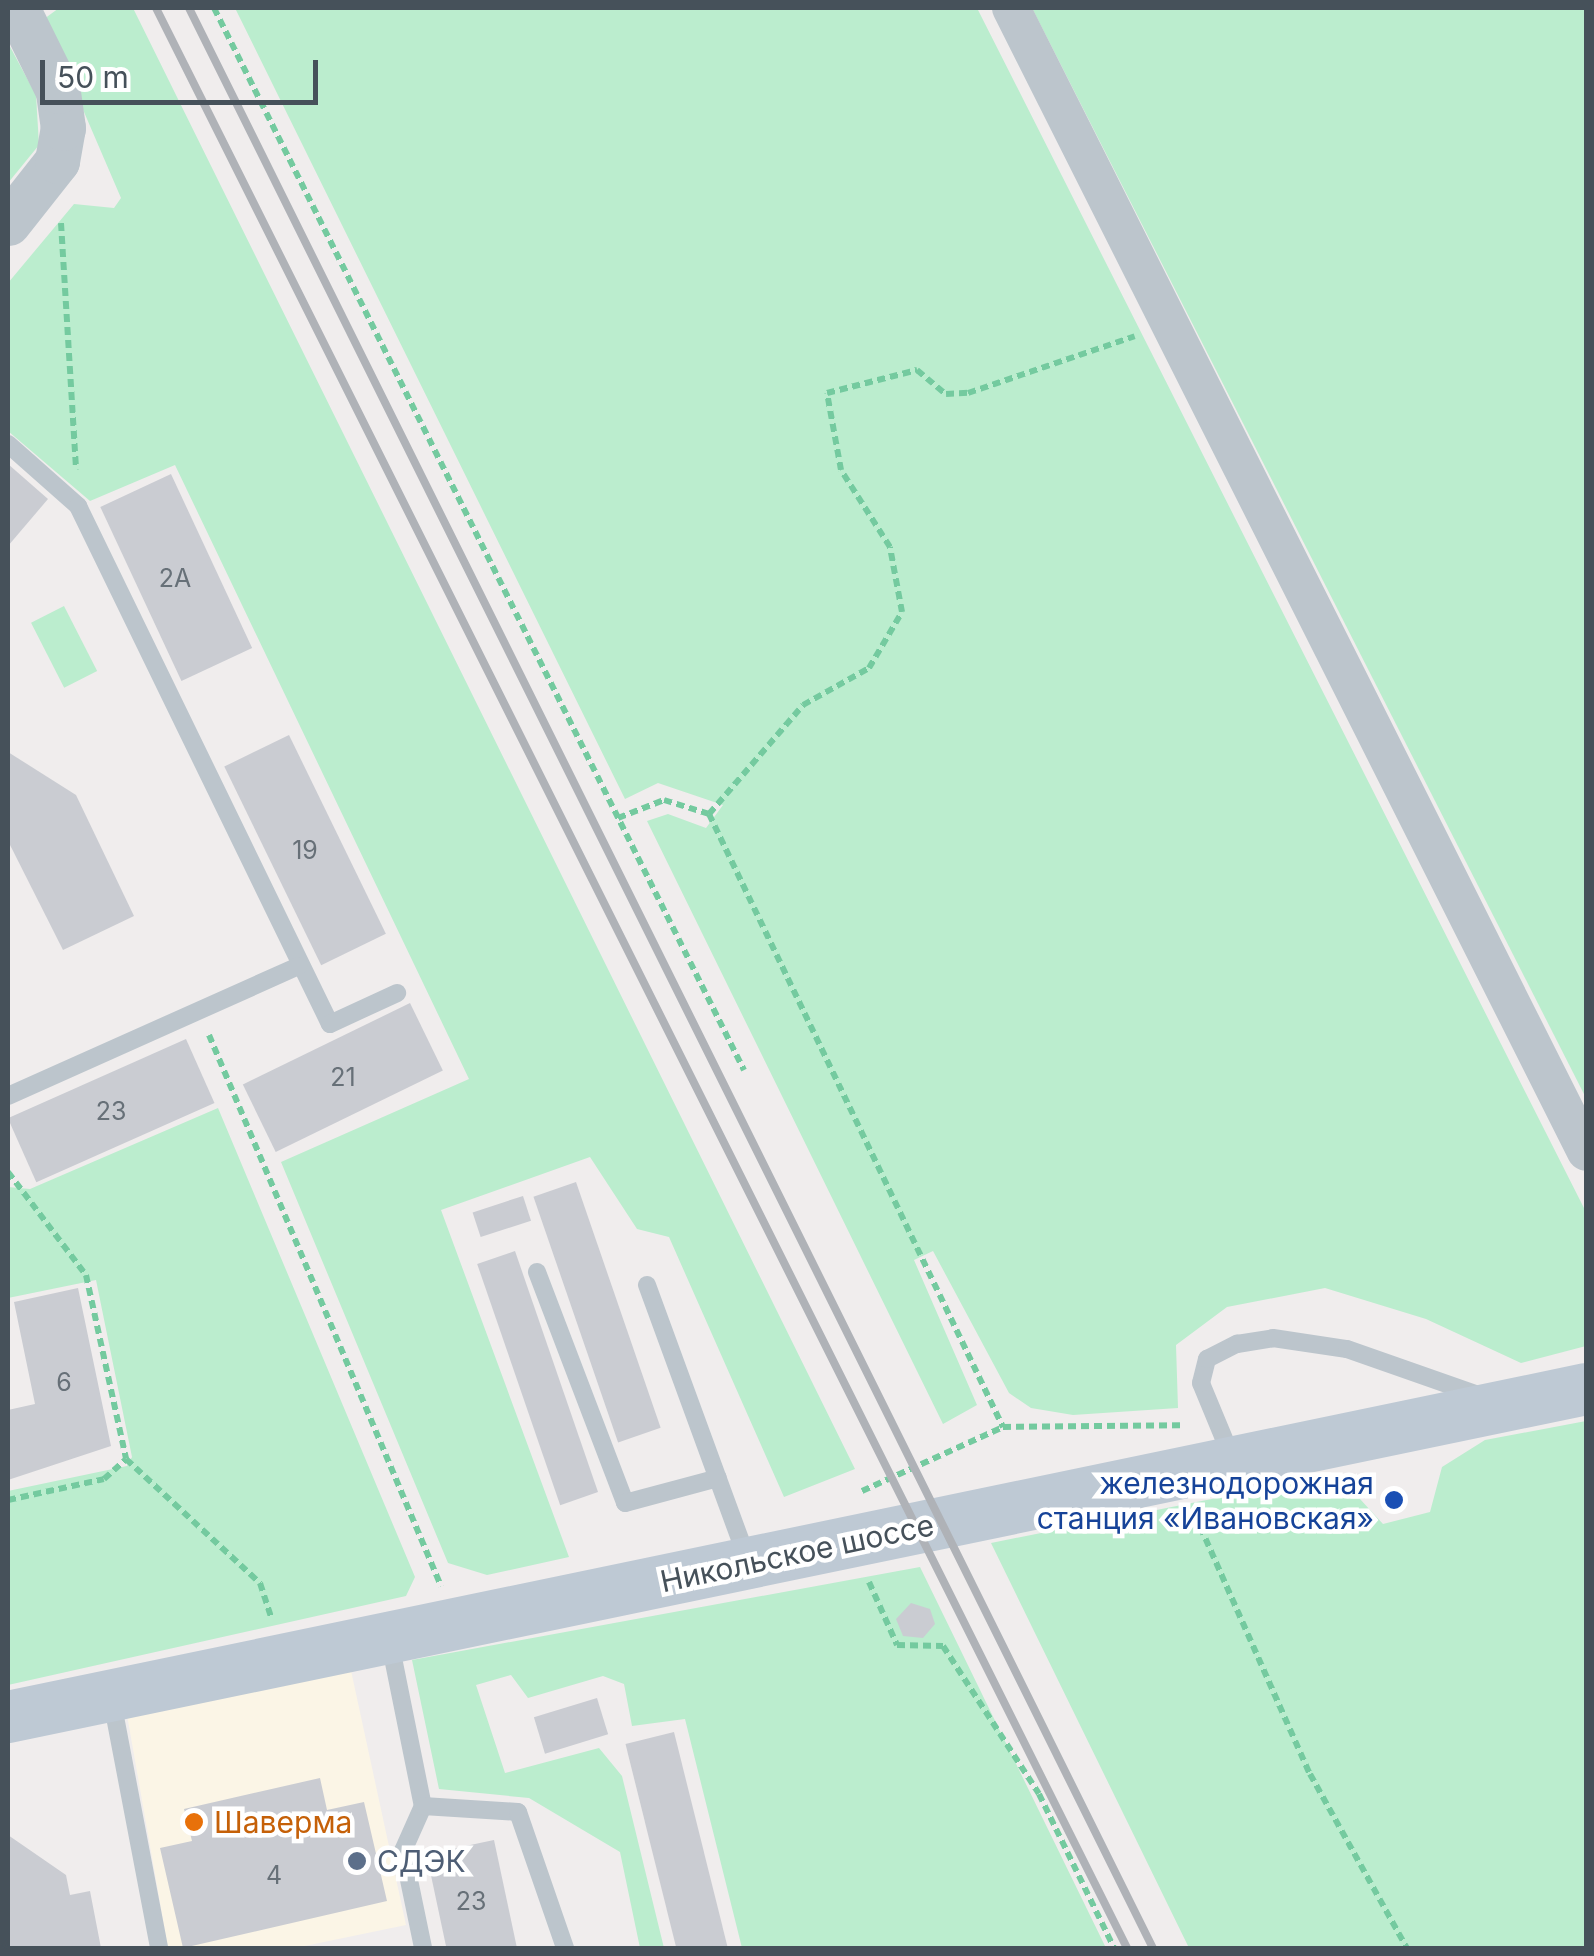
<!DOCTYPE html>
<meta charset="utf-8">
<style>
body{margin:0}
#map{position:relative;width:1594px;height:1956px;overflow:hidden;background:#f0eded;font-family:Inter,sans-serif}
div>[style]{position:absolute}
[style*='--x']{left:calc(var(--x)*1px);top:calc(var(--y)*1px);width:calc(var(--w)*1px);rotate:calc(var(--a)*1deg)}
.commercial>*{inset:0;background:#fbf5e6}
.green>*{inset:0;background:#bbedce;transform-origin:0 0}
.building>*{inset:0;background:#caccd2;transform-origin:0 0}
.path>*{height:6px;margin-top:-3px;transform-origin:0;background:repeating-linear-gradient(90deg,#74ca9f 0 8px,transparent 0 13px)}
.service>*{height:18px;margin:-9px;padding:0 9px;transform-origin:9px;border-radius:9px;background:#bcc5cc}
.minor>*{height:38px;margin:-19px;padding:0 19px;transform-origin:19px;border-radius:19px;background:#bcc5cc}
.tertiary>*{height:45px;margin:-22.5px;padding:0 22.5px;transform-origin:22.5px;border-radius:22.5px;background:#bcc5cc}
.secondary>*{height:52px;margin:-26px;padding:0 26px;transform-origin:26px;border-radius:26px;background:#bec9d4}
.rail>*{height:8px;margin:-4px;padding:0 4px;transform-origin:4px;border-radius:4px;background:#afb2b7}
.dots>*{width:28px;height:28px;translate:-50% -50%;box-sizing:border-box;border:5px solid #fff;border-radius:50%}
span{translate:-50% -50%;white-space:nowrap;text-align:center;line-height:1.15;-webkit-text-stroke:9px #fff;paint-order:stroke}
.number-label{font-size:25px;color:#677078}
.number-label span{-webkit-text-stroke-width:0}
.transit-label{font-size:30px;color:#164399}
.right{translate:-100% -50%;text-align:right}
.street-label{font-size:30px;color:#46515a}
.food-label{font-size:30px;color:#c56008}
.left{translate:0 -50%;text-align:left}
.service-label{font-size:30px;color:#4e5e75}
.frame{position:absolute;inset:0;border:10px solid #46515a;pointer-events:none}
.scale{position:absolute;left:40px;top:60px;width:278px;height:45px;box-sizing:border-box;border:5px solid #46515a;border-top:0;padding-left:12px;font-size:30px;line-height:35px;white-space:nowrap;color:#46515a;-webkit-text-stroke:8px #fff;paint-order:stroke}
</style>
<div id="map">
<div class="commercial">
<i style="clip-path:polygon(350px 1666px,406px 1925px,295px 1948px,168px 1948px,127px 1715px)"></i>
</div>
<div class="green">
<i style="clip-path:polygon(59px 8px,133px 8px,855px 1469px,784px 1497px,669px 1237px,637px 1229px,590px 1157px,441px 1210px,569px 1557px,487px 1575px,448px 1563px,281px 1162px,469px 1079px,175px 465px,90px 501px,8px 431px,8px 283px,74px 204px,114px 208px,121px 198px,44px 19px)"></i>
<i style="clip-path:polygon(235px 8px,977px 8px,1586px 1212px,1586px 1346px,1521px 1363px,1426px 1319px,1325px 1288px,1227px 1307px,1176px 1345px,1178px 1408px,1073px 1415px,1031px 1408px,1009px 1393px,933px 1251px,914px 1260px,977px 1405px,943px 1424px,647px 821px,668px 814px,706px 828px,723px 805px,658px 783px,625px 799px)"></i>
<i style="clip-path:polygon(1032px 8px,1586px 8px,1586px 1098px)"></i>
<i style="clip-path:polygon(8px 43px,36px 95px,39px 145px,8px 183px)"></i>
<i style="left:64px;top:606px;width:73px;height:37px;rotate:63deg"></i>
<i style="clip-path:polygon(218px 1108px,415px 1577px,406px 1596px,8px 1685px,8px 1491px,127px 1466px,132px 1457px,96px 1280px,8px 1298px,8px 1187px,30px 1189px)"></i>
<i style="clip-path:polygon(1586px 1421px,1586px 1948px,1189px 1948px,991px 1543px,1337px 1474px,1383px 1524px,1430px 1512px,1442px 1467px,1485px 1440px)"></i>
<i style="clip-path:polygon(920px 1567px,1106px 1948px,742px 1948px,685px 1719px,632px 1726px,624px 1684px,603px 1676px,528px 1698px,511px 1675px,476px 1685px,505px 1773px,599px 1748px,622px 1776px,664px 1948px,640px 1948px,620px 1852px,529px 1798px,439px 1789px,412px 1660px)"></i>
</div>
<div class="building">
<i style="clip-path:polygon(8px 464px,48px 499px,8px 546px)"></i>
<i style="left:171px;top:474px;width:192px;height:78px;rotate:65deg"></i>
<i style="left:289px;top:735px;width:221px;height:72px;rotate:64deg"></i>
<i style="clip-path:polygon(8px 752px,76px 795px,134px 916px,63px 950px,8px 841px)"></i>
<i style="left:410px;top:1003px;width:75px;height:186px;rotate:64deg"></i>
<i style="left:186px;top:1039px;width:70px;height:195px;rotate:66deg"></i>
<i style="left:576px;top:1182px;width:260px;height:45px;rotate:71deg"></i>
<i style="left:523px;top:1196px;width:26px;height:53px;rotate:72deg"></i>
<i style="left:515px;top:1251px;width:255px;height:40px;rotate:71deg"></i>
<i style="clip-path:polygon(78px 1288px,111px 1446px,8px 1480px,8px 1410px,35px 1404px,14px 1302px)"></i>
<i style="clip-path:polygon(911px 1603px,930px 1609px,935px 1624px,923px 1638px,903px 1636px,896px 1619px)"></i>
<i style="left:597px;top:1698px;width:38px;height:66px;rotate:73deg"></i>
<i style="left:674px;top:1732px;width:222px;height:50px;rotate:76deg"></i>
<i style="clip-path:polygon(320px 1778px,327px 1810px,364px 1802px,387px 1901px,183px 1948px,160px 1848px,192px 1841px,184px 1809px)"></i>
<i style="clip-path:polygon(8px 1835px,66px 1875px,70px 1895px,90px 1891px,101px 1948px,10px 1948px)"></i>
<i style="left:494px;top:1840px;width:110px;height:69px;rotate:78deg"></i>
</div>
<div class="path">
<i style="--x:214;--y:8;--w:1187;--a:63.48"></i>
<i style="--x:61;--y:223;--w:247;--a:86.5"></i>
<i style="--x:709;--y:814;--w:144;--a:-49.2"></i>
<i style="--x:803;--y:705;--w:76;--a:-29.3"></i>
<i style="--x:869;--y:668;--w:65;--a:-59.5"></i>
<i style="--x:902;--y:612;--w:66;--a:-100.5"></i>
<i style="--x:890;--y:547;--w:91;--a:-122.5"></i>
<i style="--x:841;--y:470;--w:78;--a:-100.3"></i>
<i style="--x:827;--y:393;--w:93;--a:-14.3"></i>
<i style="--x:917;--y:370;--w:38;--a:40"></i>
<i style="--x:946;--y:394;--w:22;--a:-3"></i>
<i style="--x:968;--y:393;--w:176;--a:-18.8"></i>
<i style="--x:618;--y:818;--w:49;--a:-21.4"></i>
<i style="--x:664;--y:800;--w:47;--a:17.3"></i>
<i style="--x:709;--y:814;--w:680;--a:64.38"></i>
<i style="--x:209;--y:1035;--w:598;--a:67.17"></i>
<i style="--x:8;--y:1172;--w:129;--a:52.9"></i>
<i style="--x:86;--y:1275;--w:188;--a:77.7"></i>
<i style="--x:126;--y:1459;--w:183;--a:42.8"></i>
<i style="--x:260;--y:1583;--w:38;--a:72"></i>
<i style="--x:862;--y:1491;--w:155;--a:-24.4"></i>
<i style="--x:1003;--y:1427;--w:178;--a:-0.6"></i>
<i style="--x:8;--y:1500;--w:98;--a:-12.3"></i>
<i style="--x:104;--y:1479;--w:30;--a:-42"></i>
<i style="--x:1195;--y:1515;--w:283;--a:66.1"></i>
<i style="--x:1310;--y:1774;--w:199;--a:60.9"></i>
<i style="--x:869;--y:1582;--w:69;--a:66"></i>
<i style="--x:897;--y:1645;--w:46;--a:1.2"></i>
<i style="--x:943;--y:1646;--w:176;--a:57"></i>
<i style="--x:1039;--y:1794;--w:171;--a:64"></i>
</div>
<div class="service">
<i style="--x:8;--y:444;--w:94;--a:41.5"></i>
<i style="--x:78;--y:506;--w:576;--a:64.06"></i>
<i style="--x:330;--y:1024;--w:74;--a:-24.8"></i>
<i style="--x:8;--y:1096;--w:318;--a:-24.1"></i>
<i style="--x:537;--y:1272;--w:247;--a:69.1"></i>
<i style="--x:625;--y:1503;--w:96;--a:-15"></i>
<i style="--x:647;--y:1285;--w:292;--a:69.9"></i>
<i style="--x:1232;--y:1458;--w:81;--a:-112.5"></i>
<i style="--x:1201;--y:1383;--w:25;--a:-76"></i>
<i style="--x:1207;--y:1359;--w:34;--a:-27"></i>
<i style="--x:1237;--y:1344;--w:36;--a:-9"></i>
<i style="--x:1273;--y:1338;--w:75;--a:8.5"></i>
<i style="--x:1347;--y:1349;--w:139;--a:19.3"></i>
<i style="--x:390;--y:1643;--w:166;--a:78.6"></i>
<i style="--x:423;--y:1806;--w:49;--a:114"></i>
<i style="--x:403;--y:1851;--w:99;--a:78.3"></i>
<i style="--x:112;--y:1701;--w:251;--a:79.2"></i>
<i style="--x:423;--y:1806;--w:95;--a:3.6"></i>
<i style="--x:518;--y:1812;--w:144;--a:70.9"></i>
</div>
<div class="minor">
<i style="--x:1011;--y:8;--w:1280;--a:63.31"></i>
</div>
<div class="tertiary">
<i style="--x:8;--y:223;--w:79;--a:-51.7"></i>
<i style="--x:57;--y:161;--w:34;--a:-80"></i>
<i style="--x:63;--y:128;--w:37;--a:-98"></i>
<i style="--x:58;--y:91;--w:93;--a:-116.3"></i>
</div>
<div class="secondary">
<i style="--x:8;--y:1717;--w:1612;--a:-11.74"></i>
</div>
<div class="rail">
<i style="--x:156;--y:8;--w:2169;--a:63.41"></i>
<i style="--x:189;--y:8;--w:2166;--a:63.58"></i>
</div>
<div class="dots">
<i style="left:1394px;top:1500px;background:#1a4fb4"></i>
<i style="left:194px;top:1822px;background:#e8710a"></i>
<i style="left:357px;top:1861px;background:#5c6f8a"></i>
</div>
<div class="number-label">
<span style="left:175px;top:578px">2А</span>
<span style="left:305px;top:850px">19</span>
<span style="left:343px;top:1077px">21</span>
<span style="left:111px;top:1111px">23</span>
<span style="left:64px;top:1382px">6</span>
<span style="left:274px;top:1875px">4</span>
<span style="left:471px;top:1901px">23</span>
</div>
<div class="transit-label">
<span class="right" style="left:1374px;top:1500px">железнодорожная<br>станция «Ивановская»</span>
</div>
<div class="street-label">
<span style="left:797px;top:1553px;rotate:-12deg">Никольское шоссе</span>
</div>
<div class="food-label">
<span class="left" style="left:214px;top:1822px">Шаверма</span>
</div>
<div class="service-label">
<span class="left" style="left:377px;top:1861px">СДЭК</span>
</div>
<div class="frame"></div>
<div class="scale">50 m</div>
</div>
